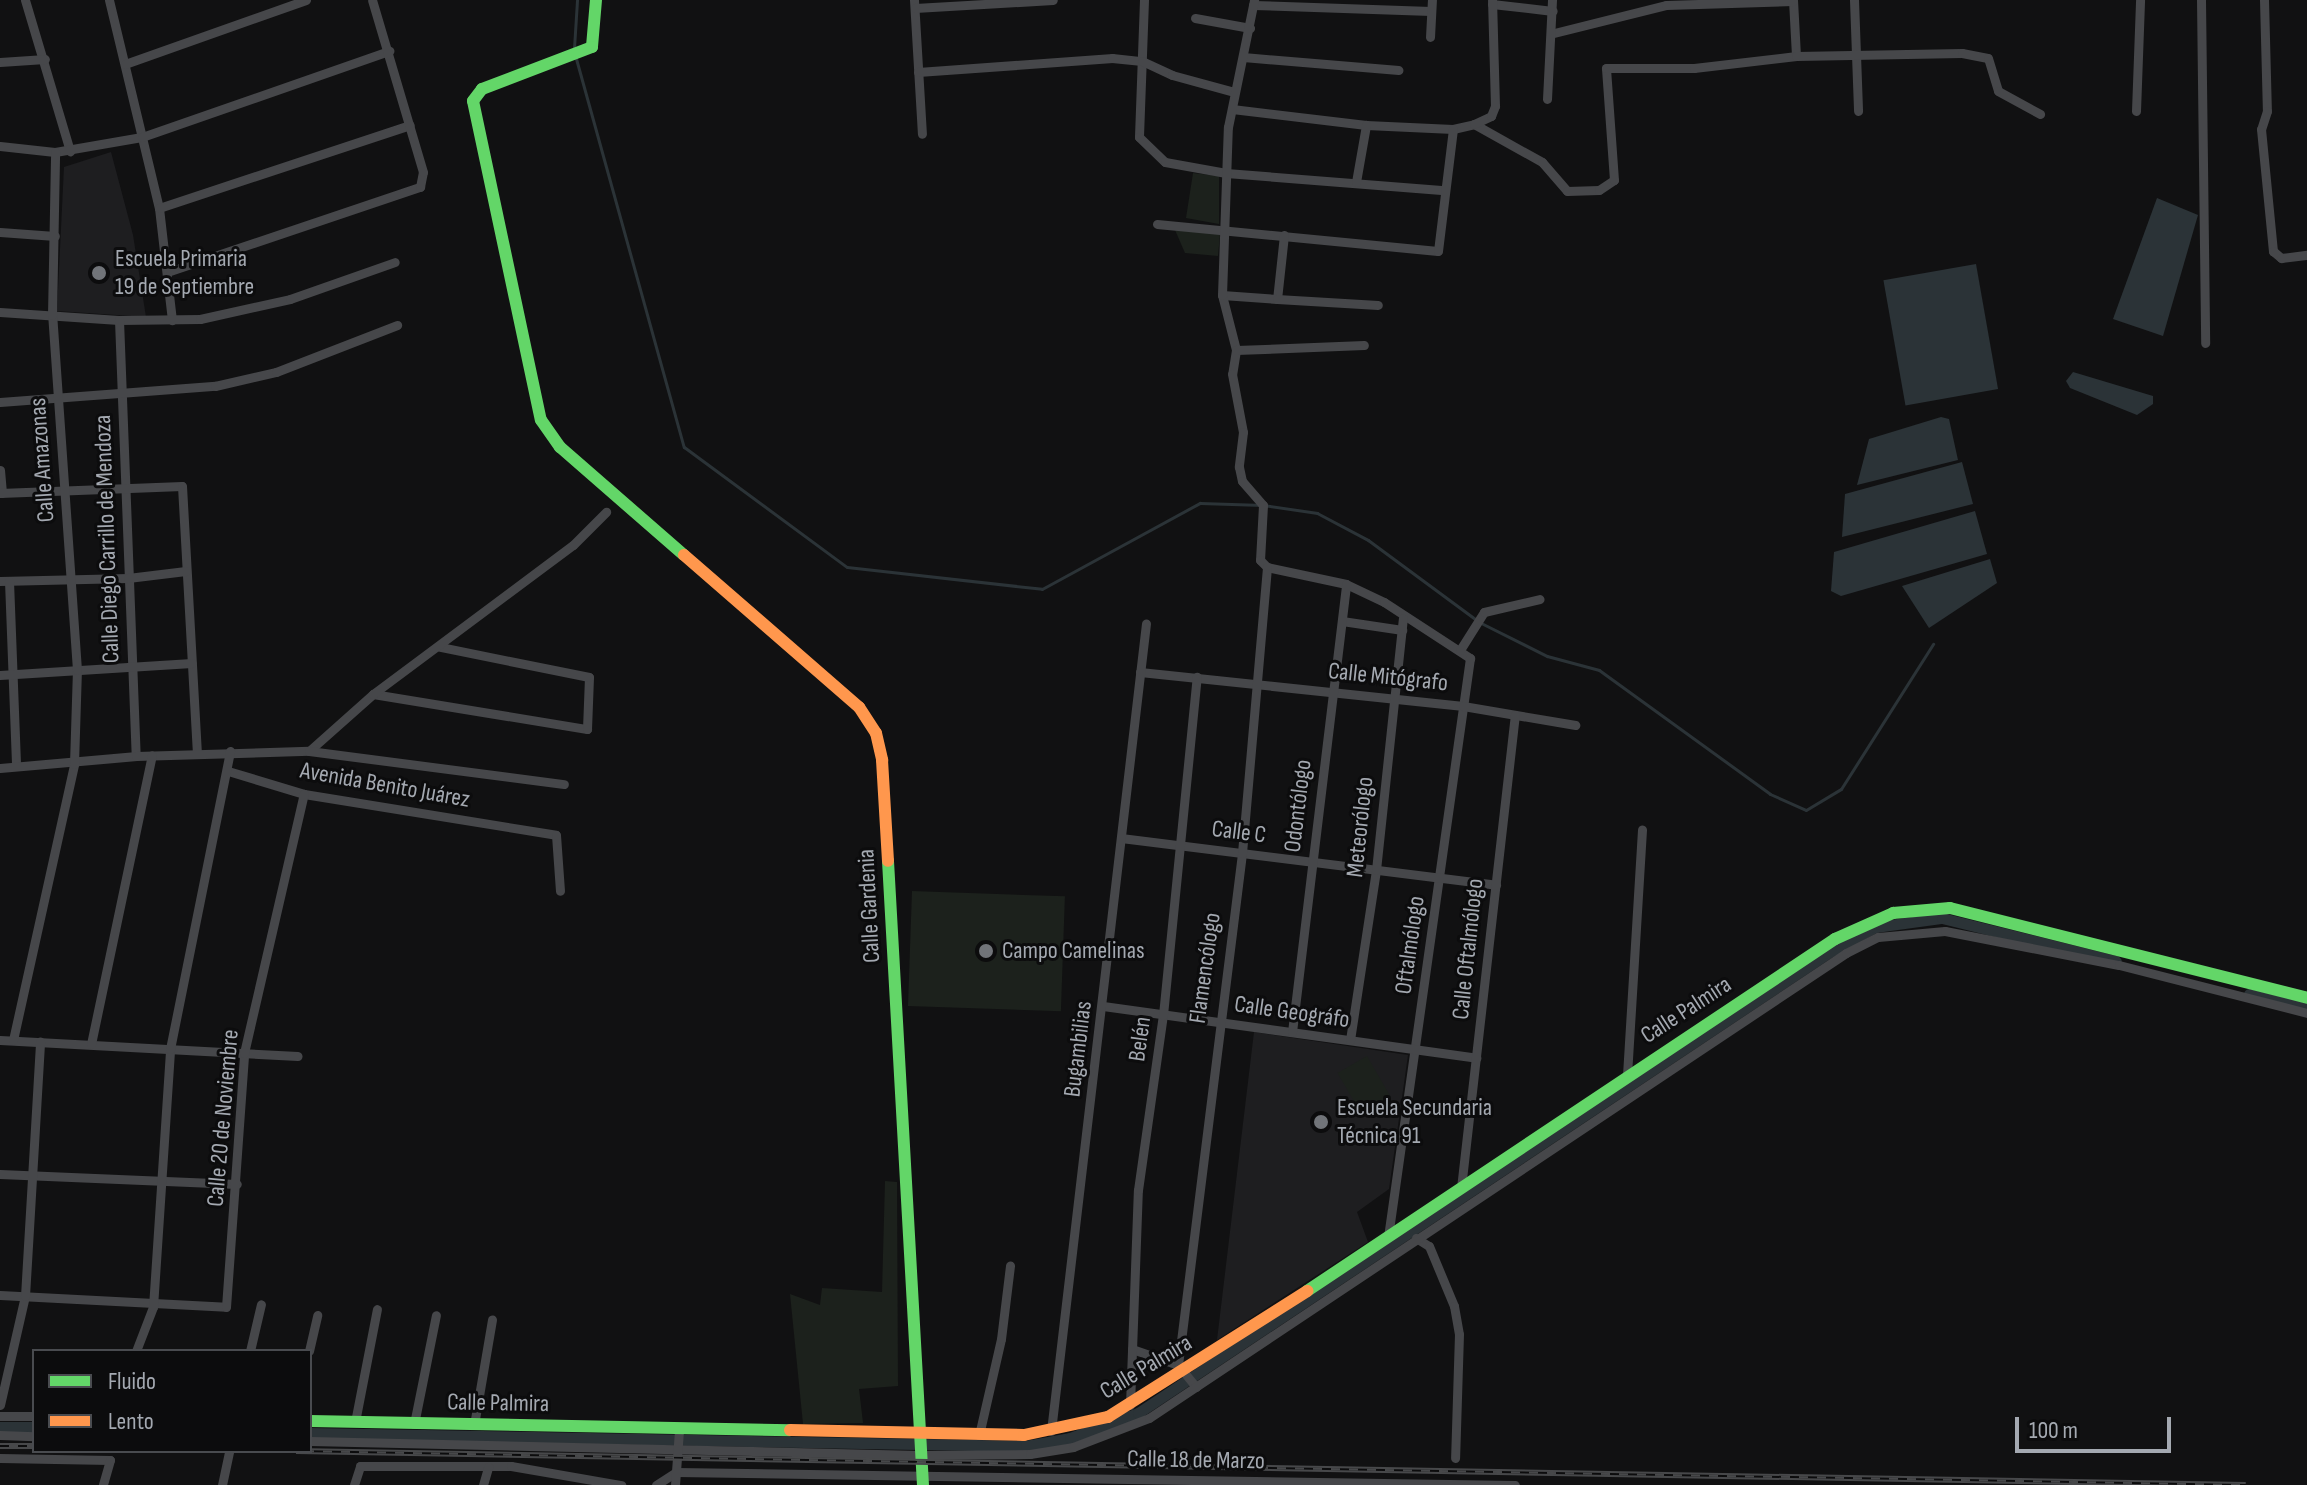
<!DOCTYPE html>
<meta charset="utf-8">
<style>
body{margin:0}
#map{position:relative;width:2307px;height:1485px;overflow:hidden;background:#111112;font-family:"Sofia Sans Condensed",sans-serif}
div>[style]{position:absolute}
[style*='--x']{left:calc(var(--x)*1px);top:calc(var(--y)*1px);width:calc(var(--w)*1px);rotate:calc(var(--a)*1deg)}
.built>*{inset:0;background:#1e1e20}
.green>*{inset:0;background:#1c211c;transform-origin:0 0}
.water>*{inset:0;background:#2b3337;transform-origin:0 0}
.stream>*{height:3px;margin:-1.5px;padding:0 1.5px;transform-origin:1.5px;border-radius:1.5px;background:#2b3337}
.canal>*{height:11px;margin:-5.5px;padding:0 5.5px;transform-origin:5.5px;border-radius:5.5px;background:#2b3337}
.street>*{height:9px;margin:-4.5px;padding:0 4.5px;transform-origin:4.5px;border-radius:4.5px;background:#46474a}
.fast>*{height:12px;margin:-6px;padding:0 6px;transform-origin:6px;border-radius:6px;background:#63d668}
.slow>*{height:12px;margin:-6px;padding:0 6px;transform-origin:6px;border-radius:6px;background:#ff974d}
.rail>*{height:6px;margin-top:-3px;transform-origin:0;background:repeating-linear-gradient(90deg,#0c0c0d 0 9px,#47484a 0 18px);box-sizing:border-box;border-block:2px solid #47484a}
.dots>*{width:22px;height:22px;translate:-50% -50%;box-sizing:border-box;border:4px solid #0c0c0d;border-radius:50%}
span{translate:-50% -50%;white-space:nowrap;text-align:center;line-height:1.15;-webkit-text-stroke:6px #0c0c0d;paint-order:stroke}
.poi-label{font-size:24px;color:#a4a9b1}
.left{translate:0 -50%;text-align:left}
.street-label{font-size:24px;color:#a4a9b1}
.legend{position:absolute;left:32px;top:1349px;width:280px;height:104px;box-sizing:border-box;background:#0c0c0d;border:2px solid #494b4f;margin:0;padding:10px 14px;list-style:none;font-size:24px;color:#a4a9b1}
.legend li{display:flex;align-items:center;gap:16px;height:40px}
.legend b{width:40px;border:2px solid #494b4f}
.scale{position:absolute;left:2015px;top:1417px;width:156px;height:36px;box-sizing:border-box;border:4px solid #a4a9b1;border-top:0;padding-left:10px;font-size:24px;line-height:28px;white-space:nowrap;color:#a4a9b1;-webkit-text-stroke:6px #0c0c0d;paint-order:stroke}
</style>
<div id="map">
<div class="built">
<i style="clip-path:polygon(111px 152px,133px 235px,146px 317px,57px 311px,64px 167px)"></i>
<i style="clip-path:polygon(1254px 1032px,1408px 1055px,1389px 1189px,1357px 1212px,1368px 1242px,1217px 1340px)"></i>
</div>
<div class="green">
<i style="clip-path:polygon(1193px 173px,1219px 176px,1219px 224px,1186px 218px)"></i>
<i style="clip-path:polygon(1175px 230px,1220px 234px,1218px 256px,1185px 253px)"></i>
<i style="left:912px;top:891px;width:153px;height:115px;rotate:2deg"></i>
<i style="left:1367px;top:1056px;width:48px;height:34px;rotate:60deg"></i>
<i style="clip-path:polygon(885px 1181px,897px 1182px,898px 1386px,859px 1389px,863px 1423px,803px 1424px,790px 1294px,820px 1305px,822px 1288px,882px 1292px)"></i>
</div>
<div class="water">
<i style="clip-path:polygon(2157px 198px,2198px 215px,2163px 336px,2113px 319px)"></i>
<i style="left:1976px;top:264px;width:127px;height:94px;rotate:80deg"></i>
<i style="clip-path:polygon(2073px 372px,2153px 396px,2153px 404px,2137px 415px,2070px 388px,2066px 381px)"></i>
<i style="clip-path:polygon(1941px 417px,1949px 419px,1958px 460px,1857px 485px,1869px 439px)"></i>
<i style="clip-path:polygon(1962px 462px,1973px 504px,1842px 537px,1845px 494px)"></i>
<i style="clip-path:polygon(1975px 511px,1987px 554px,1841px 596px,1831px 591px,1834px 552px)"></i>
<i style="clip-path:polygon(1990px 559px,1997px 583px,1929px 628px,1902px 586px)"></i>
</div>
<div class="stream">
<i style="--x:574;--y:48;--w:48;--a:-86.4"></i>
<i style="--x:575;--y:55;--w:407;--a:74.5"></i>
<i style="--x:684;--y:447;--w:202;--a:36.4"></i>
<i style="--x:847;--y:567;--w:196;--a:6.4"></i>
<i style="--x:1042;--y:589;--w:180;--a:-28.6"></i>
<i style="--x:1200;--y:503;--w:63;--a:1.8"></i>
<i style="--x:1263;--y:505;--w:55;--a:8.4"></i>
<i style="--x:1317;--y:513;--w:58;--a:27.9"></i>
<i style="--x:1368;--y:540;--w:133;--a:36.4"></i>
<i style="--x:1481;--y:623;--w:74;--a:26.6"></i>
<i style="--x:1547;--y:656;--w:54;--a:15.1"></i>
<i style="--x:1599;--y:670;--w:211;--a:35.9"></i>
<i style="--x:1770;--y:794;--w:39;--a:24"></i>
<i style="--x:1806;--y:810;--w:41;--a:-31"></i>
<i style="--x:1841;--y:789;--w:172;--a:-57.6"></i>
</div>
<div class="canal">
<i style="--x:2249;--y:994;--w:60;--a:13.6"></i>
<i style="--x:0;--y:1427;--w:34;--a:0"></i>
<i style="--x:310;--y:1433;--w:716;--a:1.04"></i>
<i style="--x:1026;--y:1446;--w:45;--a:-10.3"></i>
<i style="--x:1070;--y:1438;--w:72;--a:-20.2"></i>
<i style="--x:1138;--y:1413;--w:829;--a:-33.69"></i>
<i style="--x:1828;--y:953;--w:54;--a:-29"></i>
<i style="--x:1875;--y:927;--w:68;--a:-7.7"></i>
<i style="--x:1942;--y:918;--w:179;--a:13.9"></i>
</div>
<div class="street">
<i style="--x:25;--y:0;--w:158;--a:73.4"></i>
<i style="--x:109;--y:0;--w:214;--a:76.5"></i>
<i style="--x:159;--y:208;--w:113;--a:83.4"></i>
<i style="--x:914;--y:0;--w:134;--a:86.6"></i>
<i style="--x:1144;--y:0;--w:137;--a:92.1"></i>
<i style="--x:1139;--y:137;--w:36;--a:44"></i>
<i style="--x:1165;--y:162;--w:62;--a:10.2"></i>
<i style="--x:1226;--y:173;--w:219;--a:4.5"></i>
<i style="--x:1793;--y:0;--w:56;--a:86.9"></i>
<i style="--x:1854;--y:0;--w:111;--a:87.9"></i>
<i style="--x:2201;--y:0;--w:343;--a:89.3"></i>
<i style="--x:2264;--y:0;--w:111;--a:88.5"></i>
<i style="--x:2267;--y:111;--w:19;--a:108"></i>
<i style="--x:2261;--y:129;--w:123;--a:84.4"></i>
<i style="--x:2273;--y:251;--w:11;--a:41"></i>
<i style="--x:2281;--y:258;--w:26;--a:-7"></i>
<i style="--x:1492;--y:4;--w:61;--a:6.5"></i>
<i style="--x:1253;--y:5;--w:178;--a:1.9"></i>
<i style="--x:915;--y:8;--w:138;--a:-3.3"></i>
<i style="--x:1195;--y:18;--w:56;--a:10.3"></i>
<i style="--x:1554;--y:33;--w:115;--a:-14"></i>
<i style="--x:1666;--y:5;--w:127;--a:-1.8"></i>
<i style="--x:1430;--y:37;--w:37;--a:-87"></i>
<i style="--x:1243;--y:57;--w:156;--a:4.8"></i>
<i style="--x:0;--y:62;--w:45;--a:-3.8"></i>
<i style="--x:125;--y:64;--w:192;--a:-19.5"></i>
<i style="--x:918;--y:72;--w:195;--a:-4.1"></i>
<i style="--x:1112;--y:58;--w:30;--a:6"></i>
<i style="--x:1142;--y:61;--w:33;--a:25"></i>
<i style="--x:1172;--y:75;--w:64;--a:15.3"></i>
<i style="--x:1547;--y:99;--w:99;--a:-87.1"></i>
<i style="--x:1232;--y:109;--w:135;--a:6.8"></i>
<i style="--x:1366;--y:125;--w:87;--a:2.6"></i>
<i style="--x:1453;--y:129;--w:22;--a:-13"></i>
<i style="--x:1474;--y:124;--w:78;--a:29.2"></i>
<i style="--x:1542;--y:162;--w:38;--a:49"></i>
<i style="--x:1567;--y:191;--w:32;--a:-2"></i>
<i style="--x:1599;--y:190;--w:18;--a:-34"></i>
<i style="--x:1614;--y:180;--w:112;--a:-94.1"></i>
<i style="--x:1606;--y:68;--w:88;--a:0"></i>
<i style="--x:1694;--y:68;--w:103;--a:-6.7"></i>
<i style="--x:1796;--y:56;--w:166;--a:-1"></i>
<i style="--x:1962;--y:53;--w:26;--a:11"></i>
<i style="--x:1988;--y:58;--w:34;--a:73"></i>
<i style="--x:1998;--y:91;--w:48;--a:28.7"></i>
<i style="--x:2136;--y:111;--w:111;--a:-87.9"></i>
<i style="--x:1474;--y:124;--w:19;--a:-25"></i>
<i style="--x:1491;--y:116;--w:11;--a:-68"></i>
<i style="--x:1495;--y:106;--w:106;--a:-91.6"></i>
<i style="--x:0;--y:146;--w:55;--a:6.2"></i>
<i style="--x:55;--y:152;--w:88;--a:-9.8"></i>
<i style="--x:142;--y:137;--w:262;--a:-19.2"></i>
<i style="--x:1356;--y:182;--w:58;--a:-80"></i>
<i style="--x:159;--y:208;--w:264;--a:-18.3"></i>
<i style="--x:1157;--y:224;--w:282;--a:5.5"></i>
<i style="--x:1438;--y:251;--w:123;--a:-83"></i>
<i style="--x:0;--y:232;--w:55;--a:4.2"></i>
<i style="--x:1284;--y:235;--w:64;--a:96.2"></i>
<i style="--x:1277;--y:299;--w:55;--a:-175.8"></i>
<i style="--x:1222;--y:295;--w:57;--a:75.7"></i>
<i style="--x:1236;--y:350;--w:24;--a:99"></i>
<i style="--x:1232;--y:374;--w:59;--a:79.3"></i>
<i style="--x:1243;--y:432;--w:35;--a:97"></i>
<i style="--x:1239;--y:467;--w:14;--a:78"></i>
<i style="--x:1242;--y:481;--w:32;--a:49"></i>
<i style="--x:1263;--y:505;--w:55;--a:93.1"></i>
<i style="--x:1260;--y:560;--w:10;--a:45"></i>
<i style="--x:1267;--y:567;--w:81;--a:12.1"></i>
<i style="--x:1346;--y:584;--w:42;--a:25.3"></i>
<i style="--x:1384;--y:602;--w:103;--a:33.1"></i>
<i style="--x:1470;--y:658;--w:585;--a:98.06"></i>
<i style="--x:170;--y:271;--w:264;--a:-18.6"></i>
<i style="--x:420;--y:187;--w:15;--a:-79"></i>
<i style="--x:423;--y:172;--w:179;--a:-106.5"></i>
<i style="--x:1222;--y:295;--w:168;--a:-88"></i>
<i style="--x:1228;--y:127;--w:130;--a:-78.4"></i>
<i style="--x:1277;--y:299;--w:101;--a:3.4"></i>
<i style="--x:0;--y:312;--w:119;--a:3.8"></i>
<i style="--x:119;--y:320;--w:81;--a:-0.7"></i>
<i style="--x:200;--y:319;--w:92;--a:-12.5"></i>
<i style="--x:290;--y:299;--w:111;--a:-19.4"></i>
<i style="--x:119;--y:320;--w:436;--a:87.8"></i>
<i style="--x:1236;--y:350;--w:128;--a:-2.2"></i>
<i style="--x:0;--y:402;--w:216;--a:-4.3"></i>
<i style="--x:215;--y:386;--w:63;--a:-12.9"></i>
<i style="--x:276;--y:372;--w:130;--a:-21.2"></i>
<i style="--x:0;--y:470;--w:23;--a:85"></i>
<i style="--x:0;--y:493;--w:182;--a:-2.2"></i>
<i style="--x:182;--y:486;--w:267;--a:86.8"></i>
<i style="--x:0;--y:581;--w:128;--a:-1.3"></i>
<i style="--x:128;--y:578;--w:58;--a:-6.9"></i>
<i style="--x:9;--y:581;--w:185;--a:87.8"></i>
<i style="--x:1342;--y:621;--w:61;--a:8.5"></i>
<i style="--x:1460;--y:650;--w:45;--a:-57.7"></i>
<i style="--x:1484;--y:612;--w:57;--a:-13.1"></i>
<i style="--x:1140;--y:672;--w:325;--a:6"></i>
<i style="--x:1463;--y:706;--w:114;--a:9.6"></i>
<i style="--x:0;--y:675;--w:192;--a:-3.6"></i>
<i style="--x:373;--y:694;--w:217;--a:9.3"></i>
<i style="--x:587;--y:729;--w:52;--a:-87.8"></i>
<i style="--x:589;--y:677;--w:152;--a:-168.6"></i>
<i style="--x:309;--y:751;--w:86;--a:-41.7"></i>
<i style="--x:373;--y:694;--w:249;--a:-36.7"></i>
<i style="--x:573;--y:545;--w:47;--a:-45"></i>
<i style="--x:0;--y:768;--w:137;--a:-5"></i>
<i style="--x:136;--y:756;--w:173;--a:-1.7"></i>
<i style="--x:309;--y:751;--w:257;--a:7.4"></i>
<i style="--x:228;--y:771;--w:79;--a:16.8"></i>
<i style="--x:304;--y:794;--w:255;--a:9.2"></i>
<i style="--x:556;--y:835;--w:56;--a:85.9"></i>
<i style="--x:1121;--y:838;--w:378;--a:7.1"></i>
<i style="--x:1103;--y:1006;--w:377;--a:7.9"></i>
<i style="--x:1292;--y:1032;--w:451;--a:-83.1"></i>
<i style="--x:0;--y:1040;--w:298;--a:3.1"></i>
<i style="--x:13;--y:1040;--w:283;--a:-77.5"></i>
<i style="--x:74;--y:764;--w:94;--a:-88.2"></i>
<i style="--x:77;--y:670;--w:356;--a:-94"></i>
<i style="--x:52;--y:315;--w:163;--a:-88.9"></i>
<i style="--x:1350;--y:1040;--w:172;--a:-81.3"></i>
<i style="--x:1376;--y:870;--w:253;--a:-83.9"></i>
<i style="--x:91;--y:1044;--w:295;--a:-78.1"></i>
<i style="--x:1627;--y:1075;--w:246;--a:-86.5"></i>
<i style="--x:0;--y:1174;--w:237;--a:2.4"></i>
<i style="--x:1461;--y:1188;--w:476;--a:-83.5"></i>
<i style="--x:1416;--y:1238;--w:15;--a:32"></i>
<i style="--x:1429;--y:1246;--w:65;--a:67.4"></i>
<i style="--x:1454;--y:1306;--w:28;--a:80"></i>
<i style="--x:1459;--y:1334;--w:124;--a:91.8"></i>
<i style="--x:0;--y:1295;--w:226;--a:3"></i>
<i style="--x:226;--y:1307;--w:255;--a:-85.9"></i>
<i style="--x:244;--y:1053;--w:266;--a:-77"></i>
<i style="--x:1132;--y:1349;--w:49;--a:19.2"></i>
<i style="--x:136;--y:1351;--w:47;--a:-68.9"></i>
<i style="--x:153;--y:1307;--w:259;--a:-86.2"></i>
<i style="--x:170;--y:1049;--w:304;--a:-78.6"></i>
<i style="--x:250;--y:1351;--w:48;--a:-76.8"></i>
<i style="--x:309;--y:1351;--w:37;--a:-77"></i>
<i style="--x:1196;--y:1387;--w:28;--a:-129"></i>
<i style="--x:1178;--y:1365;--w:516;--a:-82.87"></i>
<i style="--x:1242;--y:853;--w:287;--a:-85"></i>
<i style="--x:0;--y:1405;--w:112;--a:-77.1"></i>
<i style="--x:25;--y:1296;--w:255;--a:-86.6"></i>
<i style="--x:1130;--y:1405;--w:215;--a:-87.9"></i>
<i style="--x:1138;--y:1190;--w:177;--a:-81.9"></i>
<i style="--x:1163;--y:1015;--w:340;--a:-84.3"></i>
<i style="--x:0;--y:1416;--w:34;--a:0"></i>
<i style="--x:355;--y:1422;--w:115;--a:-79"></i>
<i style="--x:414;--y:1424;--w:111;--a:-78.6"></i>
<i style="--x:474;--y:1425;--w:107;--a:-80.3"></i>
<i style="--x:1051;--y:1431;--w:813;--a:-83.29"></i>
<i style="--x:0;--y:1435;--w:34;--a:2"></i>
<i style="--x:979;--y:1435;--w:98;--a:-77.1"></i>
<i style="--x:1001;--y:1339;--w:74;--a:-83"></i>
<i style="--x:310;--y:1441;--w:610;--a:1.31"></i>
<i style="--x:920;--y:1455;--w:110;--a:-0.5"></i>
<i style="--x:1030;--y:1454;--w:44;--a:-9.2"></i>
<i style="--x:1073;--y:1447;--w:81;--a:-20.9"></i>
<i style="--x:1149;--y:1418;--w:838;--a:-33.71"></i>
<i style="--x:1846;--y:953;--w:36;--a:-27"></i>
<i style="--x:1878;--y:937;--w:67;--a:-5.1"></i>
<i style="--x:1945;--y:931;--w:177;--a:11.1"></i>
<i style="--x:2119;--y:965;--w:194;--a:14.3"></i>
<i style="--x:0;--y:1458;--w:110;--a:1"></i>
<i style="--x:110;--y:1460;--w:26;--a:106"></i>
<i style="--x:222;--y:1485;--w:35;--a:-78"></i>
<i style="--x:354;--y:1485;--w:20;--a:-72"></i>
<i style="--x:360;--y:1466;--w:151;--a:0"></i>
<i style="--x:511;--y:1466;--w:112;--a:9.8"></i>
<i style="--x:483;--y:1485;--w:19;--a:-74"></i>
<i style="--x:656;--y:1485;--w:24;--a:-33"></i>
<i style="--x:676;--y:1472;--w:839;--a:0.89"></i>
<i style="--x:675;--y:1485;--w:54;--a:-85.8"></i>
</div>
<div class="fast">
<i style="--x:596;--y:0;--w:47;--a:94.9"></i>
<i style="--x:592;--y:47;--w:118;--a:159.1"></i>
<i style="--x:482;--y:89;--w:15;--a:127"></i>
<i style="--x:473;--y:101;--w:326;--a:78"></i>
<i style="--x:541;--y:420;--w:33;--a:55"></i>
<i style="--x:560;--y:447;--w:164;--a:41.1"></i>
<i style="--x:888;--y:861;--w:625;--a:86.79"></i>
<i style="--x:1307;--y:1291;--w:635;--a:-33.69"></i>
<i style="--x:1835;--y:939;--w:64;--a:-24.1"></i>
<i style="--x:1893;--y:913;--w:57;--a:-5"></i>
<i style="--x:1950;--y:908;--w:368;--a:14.1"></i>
<i style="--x:310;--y:1421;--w:480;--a:1.1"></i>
</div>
<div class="slow">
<i style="--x:684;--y:555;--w:232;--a:41"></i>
<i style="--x:859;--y:707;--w:31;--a:57"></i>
<i style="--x:876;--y:733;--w:28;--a:77"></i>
<i style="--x:882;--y:760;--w:101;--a:86.6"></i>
<i style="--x:790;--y:1430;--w:234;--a:1.2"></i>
<i style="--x:1024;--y:1435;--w:86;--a:-12.1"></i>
<i style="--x:1108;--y:1417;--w:236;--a:-32.3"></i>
</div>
<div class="rail">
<i style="--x:0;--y:1446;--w:34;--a:0"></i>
<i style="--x:296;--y:1451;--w:1950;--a:1"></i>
</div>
<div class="dots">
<i style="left:99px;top:273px;background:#717479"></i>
<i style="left:986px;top:951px;background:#717479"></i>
<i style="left:1321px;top:1122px;background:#717479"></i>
</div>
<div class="poi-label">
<span class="left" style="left:115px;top:273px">Escuela Primaria<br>19 de Septiembre</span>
<span class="left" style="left:1002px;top:951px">Campo Camelinas</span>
<span class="left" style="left:1337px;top:1122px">Escuela Secundaria<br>Técnica 91</span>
</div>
<div class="street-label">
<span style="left:42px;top:460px;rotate:-94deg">Calle Amazonas</span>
<span style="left:107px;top:539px;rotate:-92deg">Calle Diego Carrillo de Mendoza</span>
<span style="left:1388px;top:677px;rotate:6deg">Calle Mitógrafo</span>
<span style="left:385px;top:785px;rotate:10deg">Avenida Benito Juárez</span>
<span style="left:1298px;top:806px;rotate:-83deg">Odontólogo</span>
<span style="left:1360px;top:827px;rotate:-84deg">Meteorólogo</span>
<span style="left:1239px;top:832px;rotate:7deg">Calle C</span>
<span style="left:869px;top:906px;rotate:-93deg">Calle Gardenia</span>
<span style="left:1410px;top:945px;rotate:-82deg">Oftalmólogo</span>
<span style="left:1468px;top:949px;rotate:-84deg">Calle Oftalmólogo</span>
<span style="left:1205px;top:968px;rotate:-82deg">Flamencólogo</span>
<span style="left:1686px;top:1010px;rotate:-33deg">Calle Palmira</span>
<span style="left:1292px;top:1012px;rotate:8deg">Calle Geográfo</span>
<span style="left:1140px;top:1039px;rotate:-82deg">Belén</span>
<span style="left:1078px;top:1049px;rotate:-83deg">Bugambilias</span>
<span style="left:223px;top:1118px;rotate:-85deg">Calle 20 de Noviembre</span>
<span style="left:1146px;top:1367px;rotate:-31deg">Calle Palmira</span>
<span style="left:498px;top:1403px;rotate:1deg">Calle Palmira</span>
<span style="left:1196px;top:1460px;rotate:1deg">Calle 18 de Marzo</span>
</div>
<ul class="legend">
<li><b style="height:10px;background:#63d668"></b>Fluido</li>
<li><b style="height:10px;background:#ff974d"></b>Lento</li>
</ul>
<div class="scale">100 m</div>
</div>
